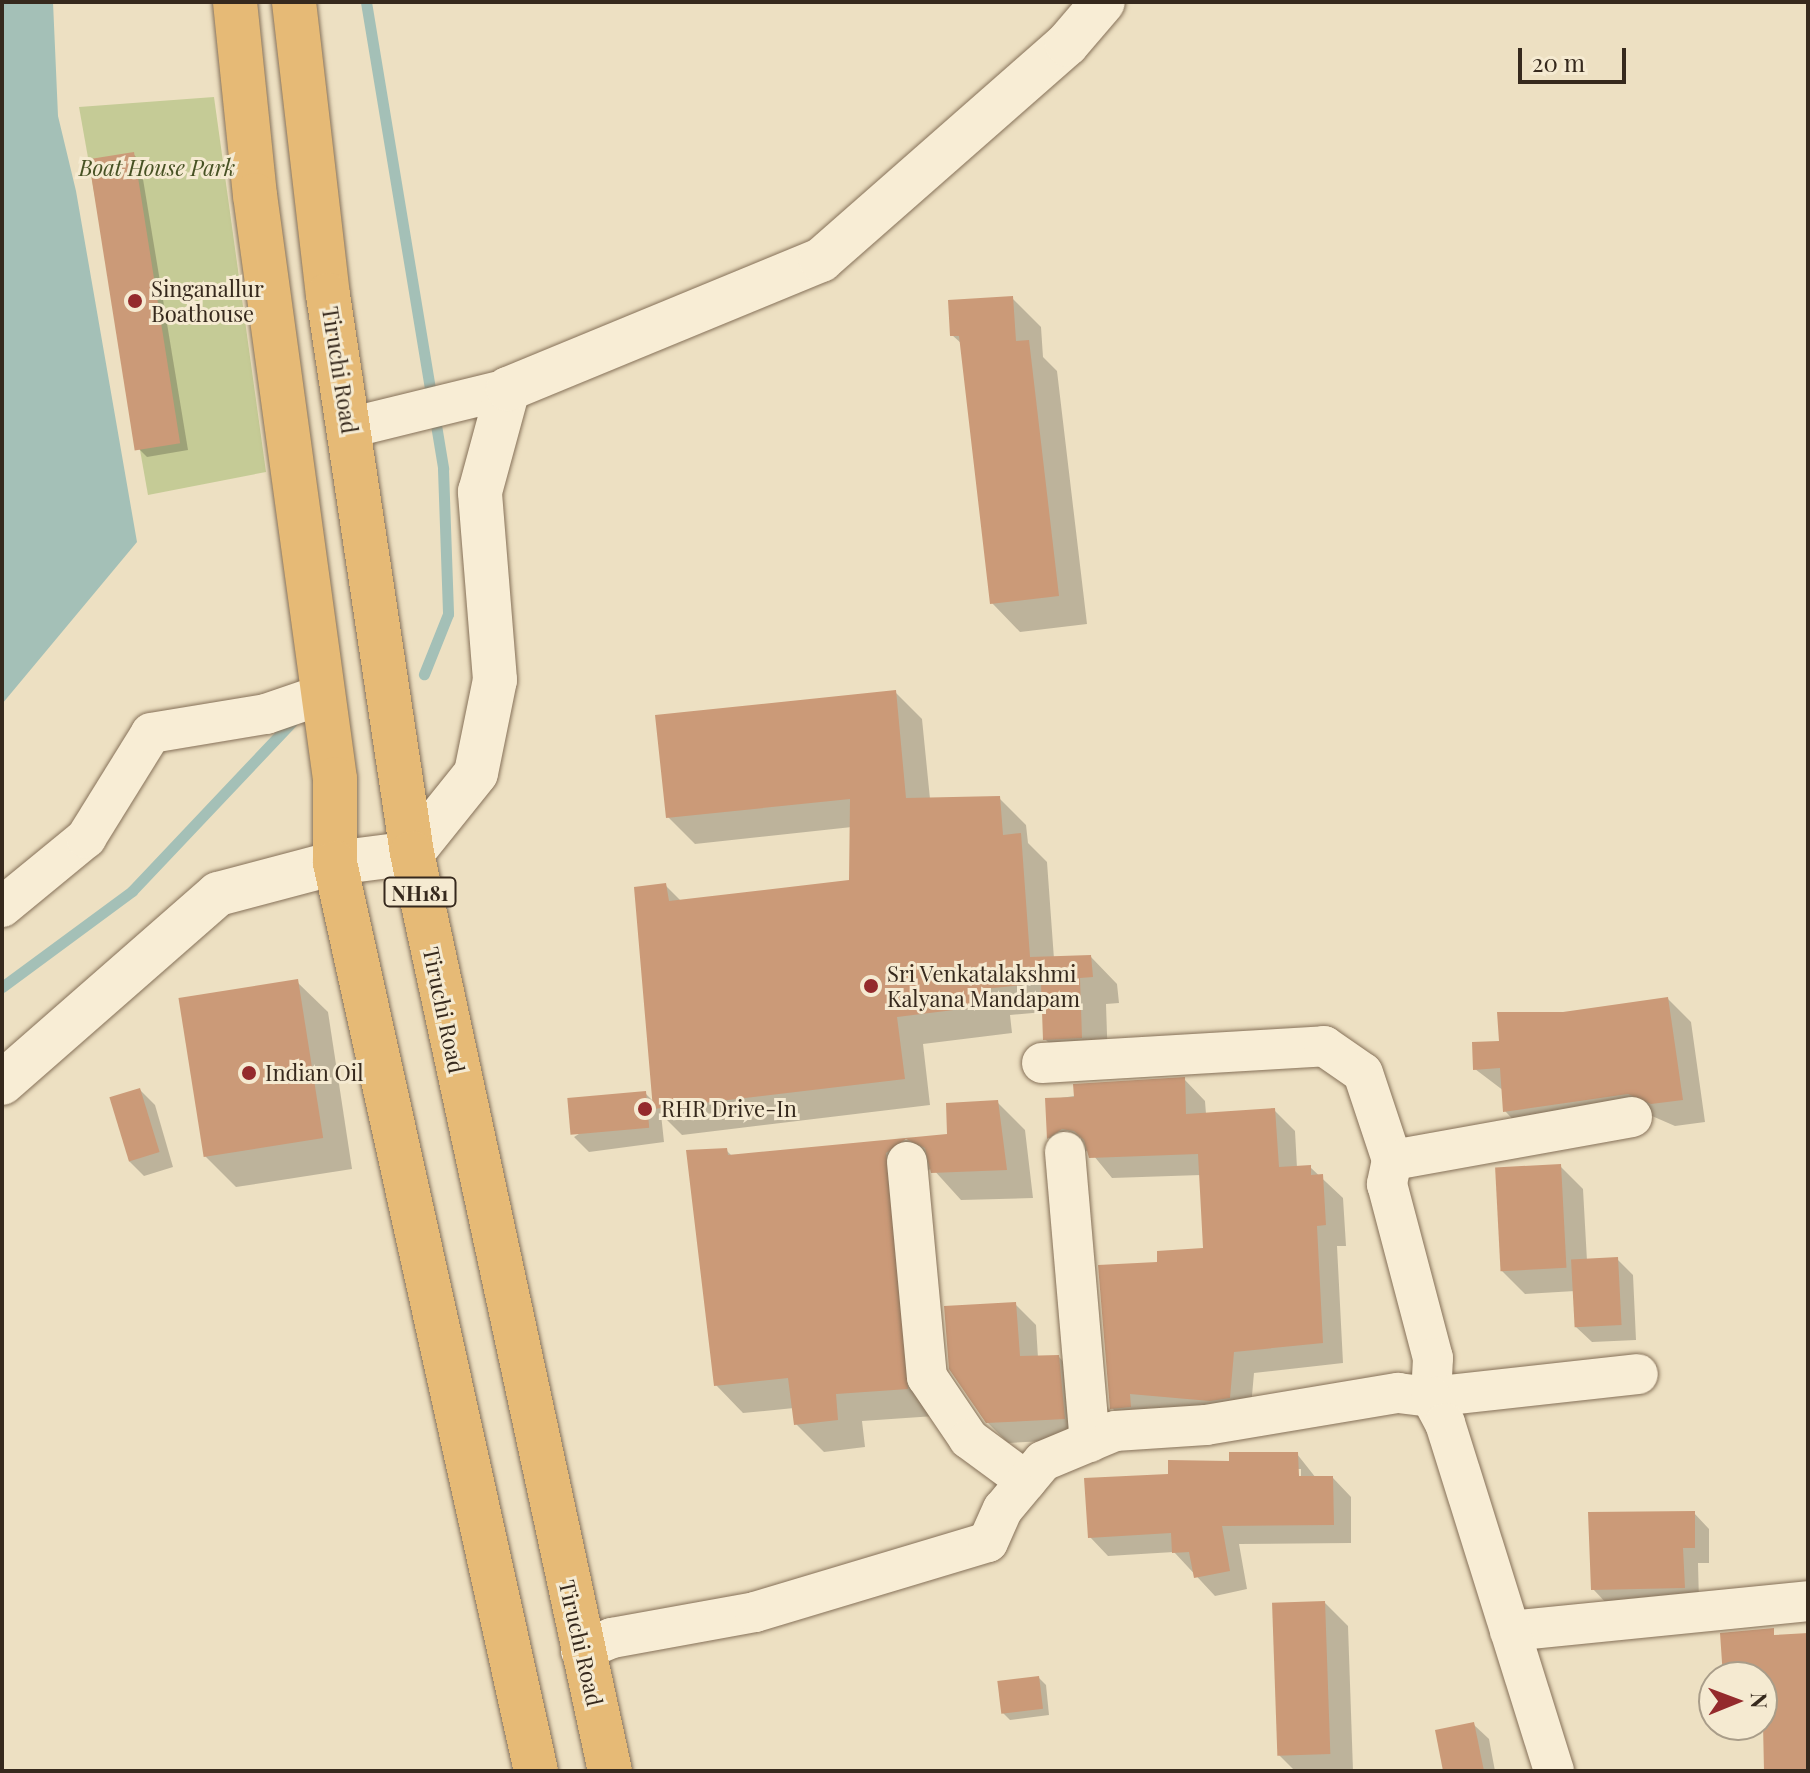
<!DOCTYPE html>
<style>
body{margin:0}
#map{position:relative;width:1810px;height:1773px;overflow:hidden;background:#ede0c2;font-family:"Playfair Display",serif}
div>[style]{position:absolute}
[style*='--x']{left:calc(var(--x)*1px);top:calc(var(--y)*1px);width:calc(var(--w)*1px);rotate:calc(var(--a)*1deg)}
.green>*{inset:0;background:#c5cb96}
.water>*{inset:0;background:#a4c0b7}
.shadow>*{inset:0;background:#0003}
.stream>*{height:11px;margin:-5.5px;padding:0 5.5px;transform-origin:5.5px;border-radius:5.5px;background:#a4c0b7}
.building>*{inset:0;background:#cb9a78;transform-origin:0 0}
.roads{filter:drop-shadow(0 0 2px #867159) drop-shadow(0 0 2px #867159)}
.minor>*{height:40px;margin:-20px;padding:0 20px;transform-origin:20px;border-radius:20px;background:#f8edd5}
.tertiary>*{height:44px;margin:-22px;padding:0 22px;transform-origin:22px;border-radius:22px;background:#f8edd5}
.trunk>*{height:44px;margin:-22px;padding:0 22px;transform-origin:22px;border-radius:22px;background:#e6ba76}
.dots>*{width:22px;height:22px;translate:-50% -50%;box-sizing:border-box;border:4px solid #f5ead1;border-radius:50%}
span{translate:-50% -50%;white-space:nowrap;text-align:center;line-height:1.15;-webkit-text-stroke:6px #f5ead1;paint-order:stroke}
.shield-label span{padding:2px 6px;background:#f5ead1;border:2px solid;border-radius:6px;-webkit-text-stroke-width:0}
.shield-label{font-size:20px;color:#36291d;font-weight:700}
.park-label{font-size:22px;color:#475224;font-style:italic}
.poi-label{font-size:22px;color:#36291d}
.left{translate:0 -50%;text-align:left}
.street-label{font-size:22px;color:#36291d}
.frame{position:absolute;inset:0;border:4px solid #36291d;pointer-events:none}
.north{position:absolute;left:1698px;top:1661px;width:80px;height:80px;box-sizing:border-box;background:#f5ead1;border:2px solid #a99d89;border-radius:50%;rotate:89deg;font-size:22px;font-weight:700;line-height:32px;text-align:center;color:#36291d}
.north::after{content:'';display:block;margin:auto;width:28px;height:36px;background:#942a2c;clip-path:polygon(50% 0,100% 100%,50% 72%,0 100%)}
.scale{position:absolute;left:1518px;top:48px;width:108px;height:36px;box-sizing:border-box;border:4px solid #36291d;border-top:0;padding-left:10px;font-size:24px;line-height:28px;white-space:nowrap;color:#36291d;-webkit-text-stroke:6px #f5ead1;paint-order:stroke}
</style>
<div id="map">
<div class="green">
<i style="clip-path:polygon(214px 97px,266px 472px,148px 495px,79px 107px)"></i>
</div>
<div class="water">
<i style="clip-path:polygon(2px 2px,53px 2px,58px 116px,76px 191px,137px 542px,2px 704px)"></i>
</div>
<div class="shadow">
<i style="clip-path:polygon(133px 154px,140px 161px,188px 450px,147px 457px,139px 449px)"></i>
<i style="clip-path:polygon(1012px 298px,1041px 327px,1043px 357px,1057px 371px,1087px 624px,1020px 632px,992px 603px,962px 344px,952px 335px)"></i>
<i style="clip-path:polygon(895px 692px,922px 719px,930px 799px,999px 798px,1026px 825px,1028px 843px,1047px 862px,1054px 959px,1091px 957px,1117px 984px,1119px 1003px,1106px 1004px,1108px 1064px,1072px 1066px,1045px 1039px,1044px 1012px,1010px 1015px,1012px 1033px,923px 1044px,930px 1105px,682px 1135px,661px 1114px,664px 1142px,589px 1152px,574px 1137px,645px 1093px,654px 1102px,665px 885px,682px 902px,851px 882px,852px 827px,695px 844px,668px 817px)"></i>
<i style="clip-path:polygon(297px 982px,328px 1012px,352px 1169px,236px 1187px,205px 1156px)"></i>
<i style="clip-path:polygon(1668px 999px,1691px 1022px,1705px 1122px,1675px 1126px,1652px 1116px,1527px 1134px,1505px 1111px,1504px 1091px,1475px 1069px,1501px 1043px,1563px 1014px)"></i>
<i style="clip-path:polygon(1184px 1079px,1205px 1101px,1206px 1114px,1274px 1110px,1295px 1131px,1297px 1168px,1310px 1167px,1343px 1198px,1346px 1246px,1337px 1246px,1343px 1363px,1254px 1373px,1250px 1418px,1133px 1429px,1112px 1408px,1160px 1264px,1205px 1250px,1201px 1175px,1112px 1178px,1089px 1150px,1070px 1158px,1049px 1138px,1048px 1100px)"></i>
<i style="clip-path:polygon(140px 1090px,155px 1105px,173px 1167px,144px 1176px,129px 1161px)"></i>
<i style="clip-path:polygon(997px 1102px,1025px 1130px,1033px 1198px,961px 1200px,932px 1168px,913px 1180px,935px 1416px,862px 1421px,865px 1447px,824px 1452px,796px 1424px,794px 1408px,743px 1413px,716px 1385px,726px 1150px,732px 1156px,949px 1136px)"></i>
<i style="clip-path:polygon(1560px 1166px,1583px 1189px,1587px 1261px,1617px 1259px,1633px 1275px,1636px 1340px,1592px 1342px,1576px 1327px,1575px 1291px,1525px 1294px,1501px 1270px)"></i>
<i style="clip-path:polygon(1015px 1304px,1036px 1325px,1038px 1358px,1059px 1357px,1079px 1378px,1085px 1439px,1008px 1443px,987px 1422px)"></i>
<i style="clip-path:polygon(evenodd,1297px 1454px,1316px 1478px,1333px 1478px,1351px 1497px,1351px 1543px,1239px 1544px,1247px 1589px,1215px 1596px,1174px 1552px,1108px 1556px,1090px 1537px,1170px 1476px,1297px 1454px,1297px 1469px,1301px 1469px,1301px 1486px,1297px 1469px)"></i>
<i style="clip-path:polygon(1694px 1513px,1709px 1529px,1709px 1563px,1698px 1563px,1699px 1602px,1608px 1605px,1593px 1589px)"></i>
<i style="clip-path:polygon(1325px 1603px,1348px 1626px,1353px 1771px,1295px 1771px,1279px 1755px)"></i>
<i style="clip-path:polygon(1039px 1678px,1046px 1685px,1049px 1715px,1010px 1720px,1003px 1713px)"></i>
<i style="clip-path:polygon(1473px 1724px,1489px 1739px,1495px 1771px,1445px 1771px)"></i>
</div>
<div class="stream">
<i style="--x:366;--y:2;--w:473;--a:80.6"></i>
<i style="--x:443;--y:469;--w:145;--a:88"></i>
<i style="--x:448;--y:614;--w:65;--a:111.8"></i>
<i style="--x:2;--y:987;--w:162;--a:-36.4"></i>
<i style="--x:132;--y:891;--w:234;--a:-46.6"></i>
</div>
<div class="building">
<i style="left:134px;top:152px;width:295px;height:46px;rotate:81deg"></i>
<i style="clip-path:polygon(1013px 296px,1016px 341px,1029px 340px,1059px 596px,990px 604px,959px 336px,950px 336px,948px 300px)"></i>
<i style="clip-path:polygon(896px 690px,906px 798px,1000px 796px,1003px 835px,1021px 833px,1030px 957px,1091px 955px,1093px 977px,1080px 978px,1082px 1038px,1043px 1040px,1041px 983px,984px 989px,986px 1006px,897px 1017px,905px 1079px,653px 1109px,634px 887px,666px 883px,669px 901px,849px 880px,850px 799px,666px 818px,655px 715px)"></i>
<i style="left:298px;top:979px;width:161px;height:121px;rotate:81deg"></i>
<i style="clip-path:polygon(1668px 997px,1683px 1100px,1651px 1104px,1628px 1094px,1503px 1112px,1500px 1068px,1473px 1070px,1472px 1042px,1499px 1041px,1497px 1012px,1563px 1012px)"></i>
<i style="clip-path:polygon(1185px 1077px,1186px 1114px,1275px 1108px,1279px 1167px,1311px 1165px,1311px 1175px,1323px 1174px,1326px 1225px,1317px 1226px,1323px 1343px,1234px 1352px,1230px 1398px,1210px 1401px,1130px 1394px,1131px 1407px,1110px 1409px,1098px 1265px,1157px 1262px,1157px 1251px,1203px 1248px,1198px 1154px,1089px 1158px,1084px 1140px,1074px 1131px,1062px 1129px,1047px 1139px,1045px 1098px,1074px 1097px,1073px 1084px)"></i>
<i style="left:140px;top:1088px;width:67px;height:32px;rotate:73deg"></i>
<i style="left:646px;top:1091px;width:37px;height:79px;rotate:85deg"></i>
<i style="clip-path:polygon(998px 1100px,1007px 1170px,931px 1173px,925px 1148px,906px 1139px,886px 1153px,908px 1389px,836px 1394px,838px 1420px,794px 1425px,788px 1378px,714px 1386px,686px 1150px,727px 1148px,728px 1155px,947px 1134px,946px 1103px)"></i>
<i style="left:1561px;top:1164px;width:104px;height:66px;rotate:87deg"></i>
<i style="left:1618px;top:1257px;width:68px;height:47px;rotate:87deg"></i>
<i style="clip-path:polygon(1016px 1302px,1020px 1356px,1059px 1355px,1065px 1419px,986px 1423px,949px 1369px,944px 1306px)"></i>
<i style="clip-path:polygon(1229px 1452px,1298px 1452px,1299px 1476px,1333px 1476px,1334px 1525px,1222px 1526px,1230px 1571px,1194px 1578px,1189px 1552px,1172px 1553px,1171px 1533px,1088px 1538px,1084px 1478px,1168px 1474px,1168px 1460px,1229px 1461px)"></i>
<i style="clip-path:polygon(1695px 1511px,1695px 1548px,1683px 1548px,1685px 1588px,1591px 1590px,1588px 1512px)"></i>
<i style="left:1325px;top:1601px;width:153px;height:53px;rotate:88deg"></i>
<i style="clip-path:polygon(1774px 1628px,1774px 1635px,1808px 1633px,1808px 1771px,1764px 1771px,1762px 1677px,1723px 1677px,1720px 1633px)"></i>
<i style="left:1039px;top:1676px;width:33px;height:42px;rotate:83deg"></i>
<i style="clip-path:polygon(1474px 1722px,1484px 1771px,1443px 1771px,1435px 1730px)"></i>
</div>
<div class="roads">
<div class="minor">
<i style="--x:349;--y:428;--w:164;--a:-13.8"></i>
<i style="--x:2;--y:907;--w:109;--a:-39.4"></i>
<i style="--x:86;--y:838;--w:123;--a:-58.2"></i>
<i style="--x:151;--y:733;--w:117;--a:-9.4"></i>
<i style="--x:266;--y:714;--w:61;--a:-19"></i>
<i style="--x:1042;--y:1063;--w:283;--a:-3.4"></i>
<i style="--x:1324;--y:1046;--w:47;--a:34.7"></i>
<i style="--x:1363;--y:1073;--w:92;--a:71.6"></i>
<i style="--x:1632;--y:1117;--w:244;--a:169.8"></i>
<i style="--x:1392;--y:1160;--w:25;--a:102"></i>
<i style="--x:1387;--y:1184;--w:180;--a:75.2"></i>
<i style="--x:1433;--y:1358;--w:39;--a:93"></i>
<i style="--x:1431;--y:1397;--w:208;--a:-6.3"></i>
<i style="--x:1065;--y:1152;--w:291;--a:85.1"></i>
<i style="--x:907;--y:1162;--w:216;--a:84.7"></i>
<i style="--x:927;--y:1377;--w:75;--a:55.9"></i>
<i style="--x:969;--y:1439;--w:71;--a:36.4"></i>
<i style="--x:1510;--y:1631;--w:300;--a:-5.7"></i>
<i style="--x:581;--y:1651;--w:34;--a:-23"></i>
<i style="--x:612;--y:1638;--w:145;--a:-10.3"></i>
<i style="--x:755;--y:1612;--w:243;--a:-16.7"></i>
<i style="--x:988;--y:1542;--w:36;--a:-66"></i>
<i style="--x:1003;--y:1509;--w:62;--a:-50.2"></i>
<i style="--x:1043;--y:1461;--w:78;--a:-22.6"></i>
<i style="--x:1115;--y:1431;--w:91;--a:-3.8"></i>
<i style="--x:1206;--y:1425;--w:195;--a:-9.5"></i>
<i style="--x:1398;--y:1393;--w:33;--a:7"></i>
<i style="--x:1431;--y:1397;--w:30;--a:62"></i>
<i style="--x:1445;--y:1423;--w:365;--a:72.6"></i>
</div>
<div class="tertiary">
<i style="--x:2;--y:1083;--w:287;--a:-41.2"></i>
<i style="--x:218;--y:894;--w:121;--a:-14.8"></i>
<i style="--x:335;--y:863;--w:78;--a:-7.4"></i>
<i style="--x:412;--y:853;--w:102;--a:-51.3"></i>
<i style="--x:476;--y:773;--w:95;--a:-78.5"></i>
<i style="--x:495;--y:680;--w:189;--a:-94.6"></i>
<i style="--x:480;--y:492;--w:107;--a:-74.8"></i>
<i style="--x:508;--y:389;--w:339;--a:-22.4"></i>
<i style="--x:821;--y:260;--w:327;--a:-41.3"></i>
<i style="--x:1067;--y:44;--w:55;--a:-49.4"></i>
</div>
<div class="trunk">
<i style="--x:235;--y:2;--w:194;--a:84.1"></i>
<i style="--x:255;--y:195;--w:589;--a:82.2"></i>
<i style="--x:335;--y:779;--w:84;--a:90"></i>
<i style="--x:335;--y:863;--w:930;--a:77.52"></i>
<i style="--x:294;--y:2;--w:295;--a:83.4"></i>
<i style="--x:328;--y:295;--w:564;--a:81.44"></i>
<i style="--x:412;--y:853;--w:939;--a:77.83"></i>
</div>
</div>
<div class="dots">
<i style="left:135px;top:301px;background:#942a2c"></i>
<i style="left:871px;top:986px;background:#942a2c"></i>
<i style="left:249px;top:1073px;background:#942a2c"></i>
<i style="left:645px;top:1109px;background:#942a2c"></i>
</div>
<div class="shield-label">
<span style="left:420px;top:892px">NH181</span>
</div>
<div class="park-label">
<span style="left:157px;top:168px">Boat House Park</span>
</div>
<div class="poi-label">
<span class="left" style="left:151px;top:301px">Singanallur<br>Boathouse</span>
<span class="left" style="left:887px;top:986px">Sri Venkatalakshmi<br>Kalyana Mandapam</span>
<span class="left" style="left:265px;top:1073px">Indian Oil</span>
<span class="left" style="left:661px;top:1109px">RHR Drive-In</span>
</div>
<div class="street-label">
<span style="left:340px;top:370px;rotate:81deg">Tiruchi Road</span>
<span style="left:444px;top:1010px;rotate:78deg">Tiruchi Road</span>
<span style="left:581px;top:1643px;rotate:77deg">Tiruchi Road</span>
</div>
<div class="frame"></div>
<div class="north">N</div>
<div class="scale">20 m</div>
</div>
